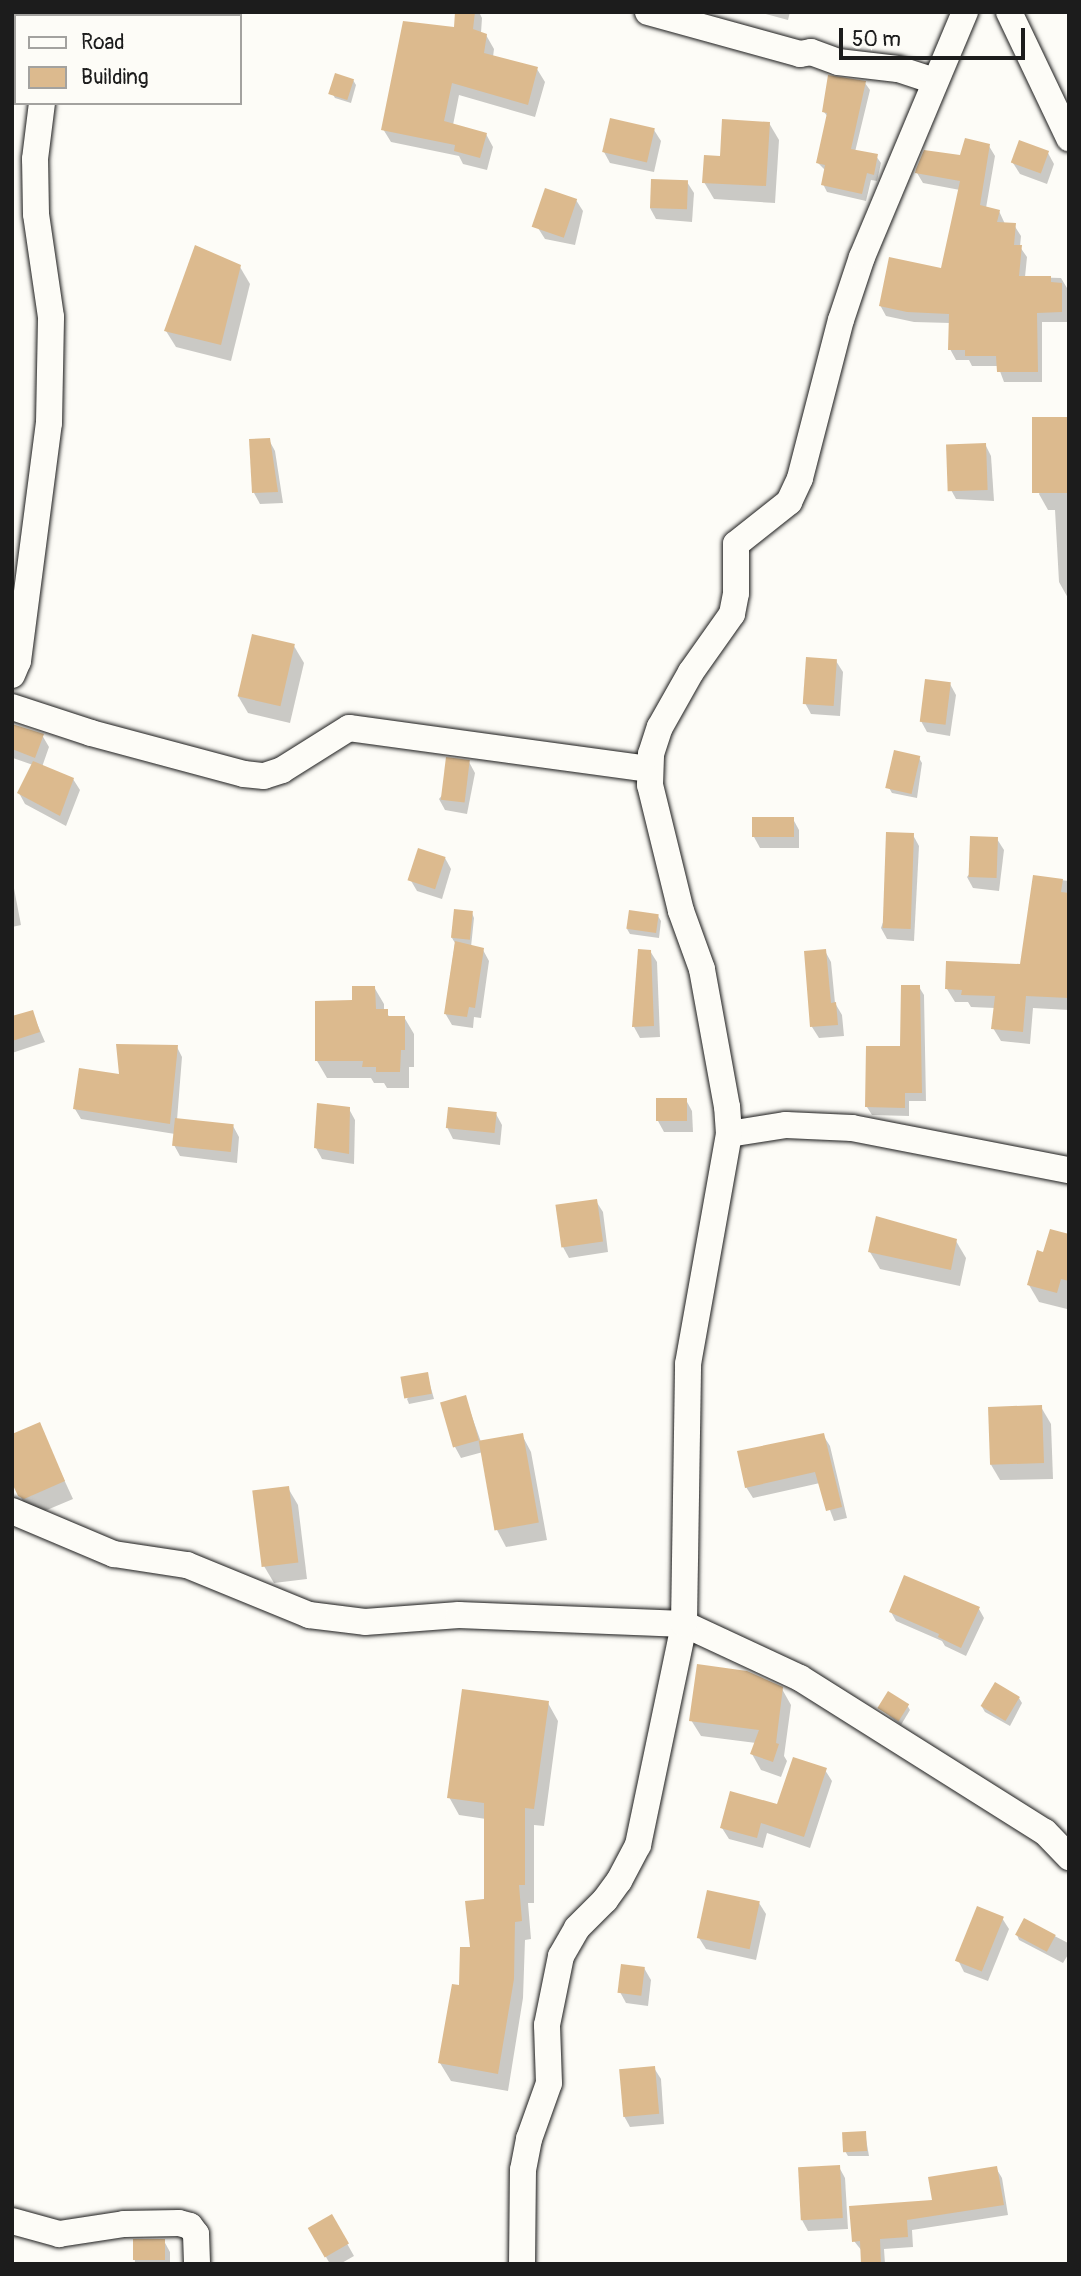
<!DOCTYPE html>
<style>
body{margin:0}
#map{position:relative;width:1081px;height:2276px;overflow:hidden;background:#fdfcf7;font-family:Pangolin,sans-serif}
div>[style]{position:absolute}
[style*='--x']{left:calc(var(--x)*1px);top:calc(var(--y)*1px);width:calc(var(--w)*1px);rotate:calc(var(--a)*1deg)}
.shadow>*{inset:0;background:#0003;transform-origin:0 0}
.building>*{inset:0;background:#dcba8e;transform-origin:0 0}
.roads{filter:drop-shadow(0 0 2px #1c1c1c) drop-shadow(0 0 2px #1c1c1c)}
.minor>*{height:26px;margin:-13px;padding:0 13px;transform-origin:13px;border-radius:13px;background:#fdfcf7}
span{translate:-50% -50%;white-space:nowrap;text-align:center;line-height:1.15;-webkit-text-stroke:5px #fdfcf7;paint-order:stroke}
.frame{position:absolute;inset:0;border:14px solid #1c1c1c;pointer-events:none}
.legend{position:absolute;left:14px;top:14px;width:228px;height:91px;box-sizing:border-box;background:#fdfcf7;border:2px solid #a3a29f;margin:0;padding:9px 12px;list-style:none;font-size:21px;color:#1c1c1c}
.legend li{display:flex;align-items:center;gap:14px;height:35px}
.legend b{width:35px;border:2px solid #a3a29f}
.scale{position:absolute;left:839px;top:28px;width:186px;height:32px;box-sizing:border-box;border:4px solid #1c1c1c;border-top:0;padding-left:9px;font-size:21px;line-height:24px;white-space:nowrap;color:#1c1c1c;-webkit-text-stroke:5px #fdfcf7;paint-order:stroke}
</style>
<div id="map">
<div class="shadow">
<i style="left:142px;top:12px;width:71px;height:4px"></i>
<i style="clip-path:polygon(457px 12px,479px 12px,482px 18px,481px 33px,486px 35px,494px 49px,493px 57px,537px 69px,545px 82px,535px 117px,459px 95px,453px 125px,486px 134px,493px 147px,487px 170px,463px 164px,459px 156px,391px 142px,383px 129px,456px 29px)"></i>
<i style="clip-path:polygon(758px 12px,790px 12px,788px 20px)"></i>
<i style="clip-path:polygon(353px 80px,356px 85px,351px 103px,335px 98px,332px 93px)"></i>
<i style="clip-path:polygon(865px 83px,870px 90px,855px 152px,876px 156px,881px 163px,877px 181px,871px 180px,866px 201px,827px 192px,823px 184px,826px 171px,818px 163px,828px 117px,824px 112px)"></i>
<i style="clip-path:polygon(769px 123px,779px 140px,775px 203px,714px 199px,704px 182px,721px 158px)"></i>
<i style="clip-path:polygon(654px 130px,661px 141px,654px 172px,610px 163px,604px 152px)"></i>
<i style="clip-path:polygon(989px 146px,995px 156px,986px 208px,999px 211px,1005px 224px,1014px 225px,1021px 236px,1020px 247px,1027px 257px,1025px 277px,1061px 278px,1067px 288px,1067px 322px,1042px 322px,1042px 382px,1004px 382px,998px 366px,972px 366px,969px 360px,956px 360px,950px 349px,950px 323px,914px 322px,886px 316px,880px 305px,943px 270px,960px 190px,923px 183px,917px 173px)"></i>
<i style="clip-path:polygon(1048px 153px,1054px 164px,1047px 184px,1020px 174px,1013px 163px)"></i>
<i style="clip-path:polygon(687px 182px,694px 193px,692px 222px,656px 219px,650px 208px)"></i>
<i style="clip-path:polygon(576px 200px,583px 211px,575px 245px,545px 239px,538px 228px)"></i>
<i style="clip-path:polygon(240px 267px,250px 284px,231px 361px,176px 347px,166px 331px)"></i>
<i style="clip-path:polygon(1069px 419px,1069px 598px,1068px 598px,1059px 582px,1055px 510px,1048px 510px,1039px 494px)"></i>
<i style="clip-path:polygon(269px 440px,275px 451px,283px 503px,260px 504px,254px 493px)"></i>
<i style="clip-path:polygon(985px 444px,991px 456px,994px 501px,956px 499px,950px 488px)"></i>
<i style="clip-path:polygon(294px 646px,304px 663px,290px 723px,248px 713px,238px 696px)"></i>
<i style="clip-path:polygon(836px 661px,843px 672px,840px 716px,811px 714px,805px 703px)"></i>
<i style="clip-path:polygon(950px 684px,956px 695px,950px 736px,927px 732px,921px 721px)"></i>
<i style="clip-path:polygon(12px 730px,42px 735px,49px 747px,42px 767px,73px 779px,80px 790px,66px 826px,25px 804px,19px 793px,33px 765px,13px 758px)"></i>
<i style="clip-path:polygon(919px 758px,922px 763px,917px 798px,892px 793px,889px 788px)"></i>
<i style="clip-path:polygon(469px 762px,475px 773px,467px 814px,445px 810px,439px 799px)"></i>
<i style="clip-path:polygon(793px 819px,799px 830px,799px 848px,760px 848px,754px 837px)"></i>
<i style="clip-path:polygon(913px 835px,919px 846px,914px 941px,887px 939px,881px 928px)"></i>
<i style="clip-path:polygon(997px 839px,1004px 850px,999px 891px,973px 888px,967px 877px)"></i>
<i style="clip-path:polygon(445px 858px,451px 869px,442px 899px,417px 891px,410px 879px)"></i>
<i style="clip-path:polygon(1034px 877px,1069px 881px,1069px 1010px,1033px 1008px,1030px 1044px,1001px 1041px,993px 1028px,995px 1008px,971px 1007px,968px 1002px,955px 1002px,947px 989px,1022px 965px)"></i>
<i style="clip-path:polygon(12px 878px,21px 925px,12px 927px)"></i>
<i style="clip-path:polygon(472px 913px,474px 918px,471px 947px,483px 950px,489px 961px,481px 1018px,474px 1017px,473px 1028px,452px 1025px,445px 1013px,455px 943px,452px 938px)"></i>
<i style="clip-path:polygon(658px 916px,661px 921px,659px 938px,630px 934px,627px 929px)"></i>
<i style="clip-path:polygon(650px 951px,657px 962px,660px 1037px,640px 1038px,634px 1027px)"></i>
<i style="clip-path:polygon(825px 951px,831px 962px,835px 1003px,842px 1015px,844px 1036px,819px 1038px,812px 1027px,806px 952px)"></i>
<i style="clip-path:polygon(374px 987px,384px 1004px,384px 1011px,391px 1018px,404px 1017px,414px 1034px,414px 1067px,409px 1067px,409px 1088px,387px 1088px,384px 1083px,374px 1083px,371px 1078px,327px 1078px,317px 1061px,354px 1002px)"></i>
<i style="clip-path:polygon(919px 987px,924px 995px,926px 1101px,909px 1101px,909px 1116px,872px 1115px,867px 1107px,902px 1047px)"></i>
<i style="clip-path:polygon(32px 1012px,45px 1042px,12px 1053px,12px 1018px)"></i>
<i style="clip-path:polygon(177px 1047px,182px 1057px,177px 1120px,233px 1126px,239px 1137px,237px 1163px,180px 1156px,174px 1145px,175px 1134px,81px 1119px,75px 1109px,121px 1076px)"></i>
<i style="clip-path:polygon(686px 1100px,692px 1111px,693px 1132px,664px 1132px,658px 1121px)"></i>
<i style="clip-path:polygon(349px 1109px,355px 1120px,354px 1164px,322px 1159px,316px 1148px)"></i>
<i style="clip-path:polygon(496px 1114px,502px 1125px,500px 1145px,453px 1139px,447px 1127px)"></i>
<i style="clip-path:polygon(596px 1201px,603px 1212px,608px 1252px,569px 1258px,563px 1247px)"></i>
<i style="clip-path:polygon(1069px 1236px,1069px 1304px,1067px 1309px,1039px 1302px,1029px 1285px,1045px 1254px)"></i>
<i style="clip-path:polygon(956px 1241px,966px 1258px,960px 1286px,880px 1269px,870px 1252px)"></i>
<i style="clip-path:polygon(427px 1374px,434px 1399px,409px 1404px,407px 1399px)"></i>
<i style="clip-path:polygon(465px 1397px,481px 1442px,522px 1435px,531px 1452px,547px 1540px,506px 1547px,497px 1530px,483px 1452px,461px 1458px,455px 1447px)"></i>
<i style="clip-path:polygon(1041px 1407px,1051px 1424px,1053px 1479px,1000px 1480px,990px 1463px)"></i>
<i style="clip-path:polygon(39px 1425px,73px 1499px,35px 1515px,30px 1513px,20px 1496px)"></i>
<i style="clip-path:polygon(823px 1435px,830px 1446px,847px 1518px,834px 1521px,820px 1483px,753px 1498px,746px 1487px)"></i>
<i style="clip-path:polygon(288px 1488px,298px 1505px,307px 1579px,274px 1583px,264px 1566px)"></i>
<i style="clip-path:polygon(979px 1609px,984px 1618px,966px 1656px,945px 1646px,942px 1641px,896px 1621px,891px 1612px)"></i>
<i style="clip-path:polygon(782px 1689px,791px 1705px,784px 1756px,787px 1761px,781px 1777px,761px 1770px,752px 1754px,756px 1743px,701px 1736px,691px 1720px)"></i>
<i style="clip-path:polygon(1019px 1698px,1022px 1703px,1010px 1726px,985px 1712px,982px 1707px)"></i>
<i style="clip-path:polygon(548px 1703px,558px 1721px,544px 1826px,534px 1825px,534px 1903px,528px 1903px,531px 1939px,525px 1940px,523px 1998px,508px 2091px,451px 2081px,440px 2063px,486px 1901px,486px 1819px,459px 1815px,449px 1797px)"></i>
<i style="clip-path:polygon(907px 1705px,910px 1710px,901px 1725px,879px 1708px)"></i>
<i style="clip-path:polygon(825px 1770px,832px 1781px,810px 1848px,767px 1833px,763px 1848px,729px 1839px,722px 1828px,778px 1806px)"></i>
<i style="clip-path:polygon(759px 1903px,766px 1914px,756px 1960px,706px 1949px,699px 1938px)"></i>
<i style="clip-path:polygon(1002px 1918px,1009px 1929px,988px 1981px,964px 1972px,958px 1960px)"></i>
<i style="clip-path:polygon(1024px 1920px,1068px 1943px,1069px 1953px,1063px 1963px,1019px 1940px,1017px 1935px)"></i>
<i style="clip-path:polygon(644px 1968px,651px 1980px,648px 2006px,626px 2003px,620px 1992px)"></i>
<i style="clip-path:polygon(654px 2068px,661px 2079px,664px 2124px,630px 2127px,624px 2116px)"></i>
<i style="clip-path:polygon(865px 2133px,869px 2156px,848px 2156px,845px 2151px)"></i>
<i style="clip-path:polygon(839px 2167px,845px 2178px,848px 2229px,808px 2231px,802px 2220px)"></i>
<i style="clip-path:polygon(996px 2168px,1002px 2178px,1008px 2215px,912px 2230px,913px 2247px,884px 2249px,885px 2264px,863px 2264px,862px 2251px,854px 2241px)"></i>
<i style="clip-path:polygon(332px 2217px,354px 2256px,340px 2264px,330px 2264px,310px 2229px)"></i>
<i style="clip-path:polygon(134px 2241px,164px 2241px,170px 2252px,170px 2264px,135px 2264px)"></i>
</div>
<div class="building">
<i style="clip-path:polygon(455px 12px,475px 12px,473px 29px,487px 34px,484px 53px,538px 67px,528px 105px,452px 83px,444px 121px,487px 133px,480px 158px,454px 151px,455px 145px,381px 130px,403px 21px,454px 27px)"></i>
<i style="left:335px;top:73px;width:20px;height:22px;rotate:18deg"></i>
<i style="clip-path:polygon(828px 75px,866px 81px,851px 149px,878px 154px,874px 175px,867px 173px,862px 194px,821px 185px,825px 165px,816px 163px,827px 113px,822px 112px)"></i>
<i style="left:610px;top:118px;width:46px;height:35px;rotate:13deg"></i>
<i style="clip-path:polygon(722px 119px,770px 122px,766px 186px,702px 183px,704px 155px,720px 156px)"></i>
<i style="clip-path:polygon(965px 138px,990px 144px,980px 205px,1000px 210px,997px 222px,1016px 223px,1014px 245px,1022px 245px,1019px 276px,1051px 276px,1051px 282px,1062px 283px,1062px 312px,1037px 313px,1038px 372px,997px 372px,996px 356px,965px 356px,965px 350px,948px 350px,949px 314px,907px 312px,879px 306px,889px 257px,941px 268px,960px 181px,915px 173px,916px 169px,924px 150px,960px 155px)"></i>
<i style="left:1019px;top:140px;width:32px;height:24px;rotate:20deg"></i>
<i style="left:651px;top:179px;width:37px;height:29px;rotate:2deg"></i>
<i style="left:545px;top:188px;width:34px;height:41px;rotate:19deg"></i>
<i style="clip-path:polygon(195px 245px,241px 265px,221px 345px,164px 331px)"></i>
<i style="left:1069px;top:417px;width:76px;height:37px;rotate:90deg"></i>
<i style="clip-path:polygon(270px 438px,278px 492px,252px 493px,249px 439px)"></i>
<i style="left:986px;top:443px;width:47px;height:40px;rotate:88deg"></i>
<i style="left:252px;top:634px;width:44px;height:64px;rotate:13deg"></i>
<i style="left:806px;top:657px;width:31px;height:47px;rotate:4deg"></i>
<i style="left:925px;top:679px;width:26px;height:43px;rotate:7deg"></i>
<i style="clip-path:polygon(12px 724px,44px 734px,35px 758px,12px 749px)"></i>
<i style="left:894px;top:750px;width:27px;height:39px;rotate:13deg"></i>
<i style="left:446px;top:757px;width:24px;height:43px;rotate:7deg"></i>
<i style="clip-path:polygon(33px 761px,74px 778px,60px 816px,17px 793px)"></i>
<i style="left:752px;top:817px;width:42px;height:20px"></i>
<i style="left:886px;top:832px;width:28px;height:96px;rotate:2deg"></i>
<i style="left:970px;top:836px;width:28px;height:41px;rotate:2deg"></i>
<i style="left:418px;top:848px;width:29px;height:34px;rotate:18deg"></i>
<i style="clip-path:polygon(1033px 875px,1063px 879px,1061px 892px,1069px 893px,1069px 998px,1026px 996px,1023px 1032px,991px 1029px,995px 996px,961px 995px,962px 990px,945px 989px,946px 961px,1020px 964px)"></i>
<i style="left:454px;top:909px;width:19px;height:29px;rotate:6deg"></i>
<i style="left:629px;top:910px;width:30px;height:19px;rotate:8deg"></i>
<i style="clip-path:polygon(455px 941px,484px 948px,475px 1008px,469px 1007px,467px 1017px,444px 1014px)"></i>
<i style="clip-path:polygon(638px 949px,651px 950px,654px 1026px,632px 1027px)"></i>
<i style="clip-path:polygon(826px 949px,831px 1003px,836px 1002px,838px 1025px,810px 1027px,804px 951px)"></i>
<i style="clip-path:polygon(901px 985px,920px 985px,922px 1093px,905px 1093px,905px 1108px,865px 1107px,866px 1046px,900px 1046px)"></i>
<i style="clip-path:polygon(352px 986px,375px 986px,376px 1009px,388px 1009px,388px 1016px,405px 1016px,405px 1050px,401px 1050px,400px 1072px,376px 1072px,376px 1067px,362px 1067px,363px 1061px,315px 1061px,315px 1001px,352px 1000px)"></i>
<i style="clip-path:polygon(33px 1010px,40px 1032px,12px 1041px,12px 1016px)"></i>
<i style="clip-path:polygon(116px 1044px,178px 1045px,170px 1124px,73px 1109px,79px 1068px,119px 1074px)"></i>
<i style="left:656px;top:1098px;width:31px;height:23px"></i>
<i style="clip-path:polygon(317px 1103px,350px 1107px,349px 1154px,314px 1148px)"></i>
<i style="left:448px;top:1107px;width:49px;height:21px;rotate:6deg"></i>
<i style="left:175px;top:1118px;width:59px;height:28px;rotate:6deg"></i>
<i style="left:597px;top:1199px;width:43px;height:42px;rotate:82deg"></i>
<i style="clip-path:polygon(876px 1216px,957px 1239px,951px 1270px,868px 1252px)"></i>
<i style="clip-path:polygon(1050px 1229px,1069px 1234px,1069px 1281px,1061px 1279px,1057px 1293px,1027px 1285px,1037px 1250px,1043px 1252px)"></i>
<i style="left:428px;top:1372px;width:22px;height:28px;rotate:80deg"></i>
<i style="left:466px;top:1395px;width:47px;height:27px;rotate:74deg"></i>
<i style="left:1042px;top:1405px;width:58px;height:54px;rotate:88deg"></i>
<i style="clip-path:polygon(40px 1422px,65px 1481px,24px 1499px,18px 1496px,12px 1483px,12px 1434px)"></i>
<i style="left:523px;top:1433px;width:91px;height:45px;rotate:80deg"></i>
<i style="clip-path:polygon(824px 1433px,842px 1507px,826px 1511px,815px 1472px,745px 1488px,737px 1451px)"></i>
<i style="left:289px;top:1486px;width:77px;height:37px;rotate:83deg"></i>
<i style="clip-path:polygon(904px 1575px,980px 1607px,961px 1648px,938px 1637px,939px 1634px,889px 1612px)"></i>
<i style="clip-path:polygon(697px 1664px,747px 1671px,783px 1687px,776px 1743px,779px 1744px,773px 1762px,750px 1754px,759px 1730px,689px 1721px)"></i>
<i style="left:995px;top:1682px;width:29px;height:28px;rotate:31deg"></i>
<i style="clip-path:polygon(462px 1689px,549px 1701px,534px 1809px,525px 1808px,525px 1885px,519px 1885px,522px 1921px,515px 1922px,514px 1979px,498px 2074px,438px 2063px,452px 1984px,459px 1985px,460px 1947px,470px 1947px,465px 1901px,484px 1899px,484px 1803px,447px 1798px)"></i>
<i style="left:888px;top:1691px;width:25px;height:20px;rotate:32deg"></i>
<i style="clip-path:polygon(793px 1757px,827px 1768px,804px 1837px,761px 1823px,757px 1838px,720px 1828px,730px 1791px,777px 1804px)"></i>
<i style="left:707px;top:1890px;width:54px;height:49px;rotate:12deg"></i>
<i style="left:977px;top:1906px;width:29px;height:59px;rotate:22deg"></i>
<i style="left:1024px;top:1918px;width:36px;height:19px;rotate:28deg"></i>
<i style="left:621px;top:1964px;width:24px;height:29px;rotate:7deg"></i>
<i style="left:655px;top:2066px;width:48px;height:36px;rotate:85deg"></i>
<i style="left:866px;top:2131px;width:20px;height:24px;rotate:87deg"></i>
<i style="left:840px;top:2165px;width:53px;height:42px;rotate:87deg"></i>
<i style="clip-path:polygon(997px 2166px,1004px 2205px,907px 2220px,908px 2237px,880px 2239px,881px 2264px,861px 2264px,860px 2241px,852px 2242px,849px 2206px,932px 2200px,928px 2177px)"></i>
<i style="left:332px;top:2214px;width:34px;height:28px;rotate:60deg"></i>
<i style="left:165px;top:2239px;width:21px;height:32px;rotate:90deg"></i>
</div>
<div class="roads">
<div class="minor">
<i style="--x:648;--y:12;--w:158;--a:15.4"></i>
<i style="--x:800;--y:54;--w:11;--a:-10"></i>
<i style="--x:811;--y:52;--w:29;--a:20"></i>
<i style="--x:838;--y:62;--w:60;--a:6.7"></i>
<i style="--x:898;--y:69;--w:39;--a:18"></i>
<i style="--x:1009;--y:12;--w:140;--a:64.5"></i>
<i style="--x:53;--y:16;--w:4;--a:-76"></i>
<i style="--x:12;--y:675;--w:15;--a:-67"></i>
<i style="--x:18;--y:661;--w:240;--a:-82.6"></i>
<i style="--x:49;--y:423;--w:106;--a:-88.9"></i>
<i style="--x:51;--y:317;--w:104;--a:-98.3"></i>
<i style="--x:36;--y:214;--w:55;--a:-91"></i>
<i style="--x:35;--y:159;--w:56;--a:-82.9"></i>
<i style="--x:12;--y:707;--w:83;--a:18.2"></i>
<i style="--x:91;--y:733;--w:158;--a:15"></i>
<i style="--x:244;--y:774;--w:20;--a:6"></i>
<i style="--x:264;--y:776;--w:19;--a:-18"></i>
<i style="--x:282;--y:770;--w:79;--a:-32.1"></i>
<i style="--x:349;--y:728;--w:302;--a:7.8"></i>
<i style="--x:729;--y:1134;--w:58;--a:-9"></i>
<i style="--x:786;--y:1125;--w:66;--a:2.6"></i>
<i style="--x:852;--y:1128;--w:221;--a:11"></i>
<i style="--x:12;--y:1511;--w:111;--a:22.9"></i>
<i style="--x:114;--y:1554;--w:74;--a:8.6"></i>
<i style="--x:187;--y:1565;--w:132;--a:22.3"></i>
<i style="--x:309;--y:1615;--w:56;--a:7.1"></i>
<i style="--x:365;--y:1622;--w:94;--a:-4.3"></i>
<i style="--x:459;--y:1615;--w:225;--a:2.3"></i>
<i style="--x:684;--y:1624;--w:128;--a:25"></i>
<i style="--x:800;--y:1678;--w:289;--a:32.2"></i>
<i style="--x:1045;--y:1832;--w:35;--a:46"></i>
<i style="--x:12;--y:2221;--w:49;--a:15.5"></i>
<i style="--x:59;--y:2234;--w:66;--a:-8.7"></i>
<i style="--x:124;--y:2224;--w:55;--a:-1"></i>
<i style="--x:179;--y:2223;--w:11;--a:15"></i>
<i style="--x:190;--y:2226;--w:10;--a:53"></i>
<i style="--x:196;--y:2234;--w:30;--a:88"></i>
<i style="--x:522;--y:2264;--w:94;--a:-89.4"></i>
<i style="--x:523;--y:2170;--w:32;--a:-79"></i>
<i style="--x:529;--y:2139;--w:59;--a:-70.3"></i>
<i style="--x:549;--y:2083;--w:58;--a:-92"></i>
<i style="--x:547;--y:2025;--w:70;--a:-78.5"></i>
<i style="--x:561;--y:1956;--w:32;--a:-60"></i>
<i style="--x:577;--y:1928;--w:40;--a:-45"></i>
<i style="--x:605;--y:1900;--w:24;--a:-54"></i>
<i style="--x:619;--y:1881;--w:41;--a:-62.2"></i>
<i style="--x:638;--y:1845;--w:226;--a:-78.2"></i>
<i style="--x:684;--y:1624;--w:260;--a:-89.1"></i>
<i style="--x:688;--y:1364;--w:234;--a:-79.9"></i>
<i style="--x:729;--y:1134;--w:27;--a:-94"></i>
<i style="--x:727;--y:1107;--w:140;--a:-100.3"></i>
<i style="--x:702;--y:969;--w:62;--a:-109.9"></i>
<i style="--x:681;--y:911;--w:130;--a:-103.8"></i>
<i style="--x:650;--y:785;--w:31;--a:-88"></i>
<i style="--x:651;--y:754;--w:28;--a:-72"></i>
<i style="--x:660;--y:727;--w:63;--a:-60.6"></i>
<i style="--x:691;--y:672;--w:71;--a:-54.7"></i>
<i style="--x:732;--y:614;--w:21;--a:-79"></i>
<i style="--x:736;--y:593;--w:49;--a:-90"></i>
<i style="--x:736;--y:544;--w:68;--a:-38.4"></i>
<i style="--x:789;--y:502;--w:26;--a:-65"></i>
<i style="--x:800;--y:478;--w:163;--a:-75.5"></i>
<i style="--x:841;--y:320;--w:66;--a:-71.6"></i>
<i style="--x:862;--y:257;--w:266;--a:-67.2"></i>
</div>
</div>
<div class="frame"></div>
<ul class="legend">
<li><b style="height:9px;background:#fdfcf7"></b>Road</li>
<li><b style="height:19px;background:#dcba8e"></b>Building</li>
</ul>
<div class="scale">50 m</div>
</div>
